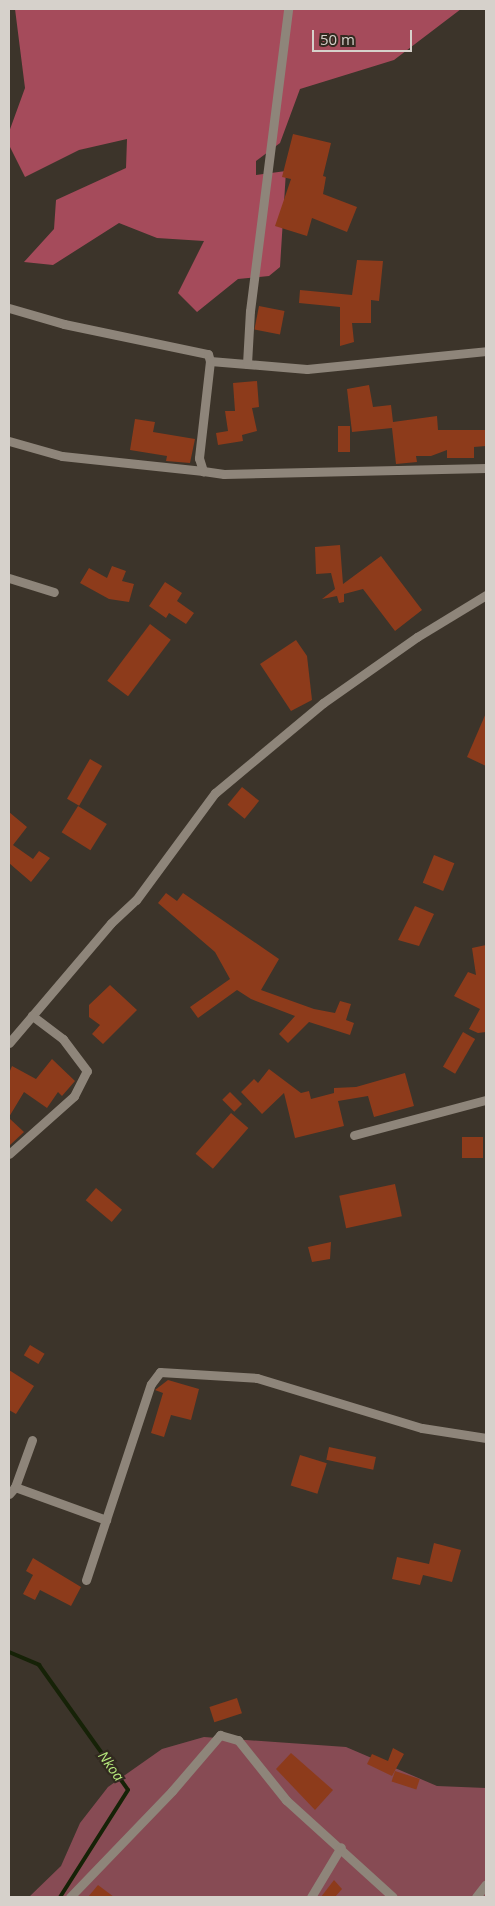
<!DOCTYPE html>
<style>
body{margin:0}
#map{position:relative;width:495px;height:1906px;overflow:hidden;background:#3c342a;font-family:"Open Sans",sans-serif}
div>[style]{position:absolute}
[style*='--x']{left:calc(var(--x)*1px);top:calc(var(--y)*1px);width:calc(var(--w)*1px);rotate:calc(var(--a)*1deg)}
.green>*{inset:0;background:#874b54}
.forest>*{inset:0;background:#a54b5b}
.stream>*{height:4px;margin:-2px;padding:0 2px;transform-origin:2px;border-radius:2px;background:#162207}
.building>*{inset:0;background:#8d3b1b;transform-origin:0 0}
.minor>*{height:9px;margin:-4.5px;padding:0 4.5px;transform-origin:4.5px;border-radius:4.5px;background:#8e857a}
span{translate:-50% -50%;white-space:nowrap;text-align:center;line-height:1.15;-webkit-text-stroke:4.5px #322a20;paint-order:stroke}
.water-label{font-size:14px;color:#b6ea7c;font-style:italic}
.frame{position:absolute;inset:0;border:10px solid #d6d1cb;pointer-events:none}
.scale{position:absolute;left:312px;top:30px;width:100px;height:22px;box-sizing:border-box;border:2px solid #d6d1cb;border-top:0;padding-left:6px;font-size:15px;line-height:18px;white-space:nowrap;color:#d6d1cb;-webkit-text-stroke:4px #322a20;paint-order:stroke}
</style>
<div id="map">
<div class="green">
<i style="clip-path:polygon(204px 1737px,346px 1747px,437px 1786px,486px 1788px,486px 1897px,29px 1897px,61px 1866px,80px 1823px,108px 1787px,162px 1749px)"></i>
</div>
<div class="forest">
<i style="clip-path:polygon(15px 9px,461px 9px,394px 60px,300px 89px,280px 143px,256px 161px,256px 175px,286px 171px,280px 267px,269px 276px,238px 279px,197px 312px,178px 293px,204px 241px,157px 238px,119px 223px,53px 265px,24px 262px,54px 229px,56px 200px,126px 168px,127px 139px,79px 150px,25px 177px,9px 145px,9px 132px,25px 88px)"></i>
</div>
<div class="stream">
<i style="--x:9;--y:1652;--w:33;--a:23"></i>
<i style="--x:39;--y:1665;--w:153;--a:54.5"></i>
<i style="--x:128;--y:1790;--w:127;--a:122.4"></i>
</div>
<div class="building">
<i style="clip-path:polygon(293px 134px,331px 143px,323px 176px,326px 177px,323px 194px,357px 207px,347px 232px,312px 218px,307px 236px,275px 226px,291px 179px,282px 177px)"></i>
<i style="clip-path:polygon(357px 260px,383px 261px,379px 301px,371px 300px,371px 323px,352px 323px,354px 342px,340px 346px,340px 307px,299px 303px,300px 290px,352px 295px)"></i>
<i style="left:259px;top:306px;width:26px;height:24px;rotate:11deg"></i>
<i style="clip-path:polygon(257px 381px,259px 407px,252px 408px,257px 431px,242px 435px,243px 441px,218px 445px,216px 433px,228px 431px,225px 411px,235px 411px,233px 383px)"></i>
<i style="clip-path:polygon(369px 385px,373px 407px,391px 405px,393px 422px,437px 416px,438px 430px,486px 430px,486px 446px,474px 447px,474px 458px,447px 458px,447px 450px,431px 456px,416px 456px,417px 462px,396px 464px,392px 428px,352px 432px,347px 389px)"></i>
<i style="clip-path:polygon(135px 419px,155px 422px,153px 432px,195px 439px,190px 463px,166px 461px,167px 456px,130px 450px)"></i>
<i style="left:338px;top:426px;width:12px;height:26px"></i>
<i style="clip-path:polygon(340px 545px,343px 584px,381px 556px,422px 610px,395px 631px,363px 589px,344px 594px,344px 602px,339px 603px,337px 596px,322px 599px,335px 589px,331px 573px,316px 574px,315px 547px)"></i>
<i style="clip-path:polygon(112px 566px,126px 571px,122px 581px,134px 584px,129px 602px,109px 599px,80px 583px,89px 568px,107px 578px)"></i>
<i style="clip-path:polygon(165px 582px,182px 593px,177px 601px,194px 613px,186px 624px,169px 613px,166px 618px,149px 606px)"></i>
<i style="left:150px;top:624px;width:26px;height:71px;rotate:37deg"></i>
<i style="clip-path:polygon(296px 640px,307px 656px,312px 700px,291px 711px,260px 664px)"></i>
<i style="clip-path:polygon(486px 713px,486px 766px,467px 757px)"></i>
<i style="left:90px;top:759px;width:14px;height:46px;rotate:30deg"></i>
<i style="left:242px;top:787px;width:22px;height:23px;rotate:39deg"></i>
<i style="left:78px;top:806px;width:34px;height:31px;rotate:32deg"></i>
<i style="clip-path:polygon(9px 812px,27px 827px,13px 845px,33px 859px,39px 851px,50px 858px,31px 882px,9px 863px)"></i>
<i style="left:434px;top:855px;width:22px;height:30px;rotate:22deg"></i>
<i style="clip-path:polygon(166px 893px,177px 901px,183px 893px,279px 959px,261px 990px,314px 1009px,335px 1013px,340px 1001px,351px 1004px,346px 1020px,354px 1023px,350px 1035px,309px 1022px,288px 1043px,279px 1034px,295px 1016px,251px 999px,237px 990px,198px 1018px,190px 1007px,230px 979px,215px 952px,158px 903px)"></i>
<i style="clip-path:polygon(415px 906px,434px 914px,419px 946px,398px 940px)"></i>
<i style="clip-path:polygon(486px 945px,486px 1032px,478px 1033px,469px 1029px,480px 1009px,454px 996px,468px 972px,476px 975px,472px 948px)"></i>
<i style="clip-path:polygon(110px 985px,137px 1010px,103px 1044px,92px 1034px,100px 1025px,89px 1017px,89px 1005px)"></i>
<i style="left:463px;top:1032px;width:14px;height:40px;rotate:30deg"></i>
<i style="clip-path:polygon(52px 1059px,75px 1081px,62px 1096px,58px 1092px,47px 1108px,24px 1092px,9px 1117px,9px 1073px,12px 1066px,36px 1079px)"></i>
<i style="clip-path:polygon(269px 1069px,301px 1093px,309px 1091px,311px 1099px,334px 1093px,334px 1088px,356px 1087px,405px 1073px,414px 1106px,374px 1117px,368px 1096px,338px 1101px,344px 1126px,295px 1138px,284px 1093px,262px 1114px,241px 1092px,254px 1079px,258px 1083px)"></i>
<i style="left:230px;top:1092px;width:17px;height:11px;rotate:45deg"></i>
<i style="left:231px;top:1113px;width:23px;height:54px;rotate:41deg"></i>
<i style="clip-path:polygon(9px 1118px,24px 1132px,9px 1146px)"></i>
<i style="left:462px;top:1137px;width:21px;height:21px"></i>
<i style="left:395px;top:1184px;width:33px;height:57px;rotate:78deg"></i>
<i style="left:96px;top:1188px;width:34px;height:16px;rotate:40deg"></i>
<i style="clip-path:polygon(331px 1242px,330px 1259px,312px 1262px,308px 1247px)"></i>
<i style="left:30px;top:1345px;width:17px;height:12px;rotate:31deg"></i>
<i style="clip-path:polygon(9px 1370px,34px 1386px,16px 1414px,9px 1410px)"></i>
<i style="clip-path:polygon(168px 1380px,199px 1389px,191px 1420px,171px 1415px,164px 1437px,151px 1433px,163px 1393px,155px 1390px)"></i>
<i style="left:329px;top:1447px;width:48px;height:13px;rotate:12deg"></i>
<i style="left:300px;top:1455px;width:28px;height:32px;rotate:17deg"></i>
<i style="clip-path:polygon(434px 1543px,461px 1550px,452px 1582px,423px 1575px,420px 1585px,392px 1579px,397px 1557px,429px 1564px)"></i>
<i style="clip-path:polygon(33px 1558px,81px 1587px,71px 1606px,40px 1590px,35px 1600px,23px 1594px,33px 1575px,26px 1571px)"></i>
<i style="left:237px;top:1698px;width:16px;height:29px;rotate:72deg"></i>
<i style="clip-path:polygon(393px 1748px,404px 1754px,392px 1776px,367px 1764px,372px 1754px,388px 1761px)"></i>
<i style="clip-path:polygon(291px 1753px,333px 1790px,315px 1810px,276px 1769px)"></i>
<i style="left:395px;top:1771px;width:26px;height:11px;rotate:18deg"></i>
<i style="clip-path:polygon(334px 1880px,342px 1889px,335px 1897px,321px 1897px)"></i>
<i style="clip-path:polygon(98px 1885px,114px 1897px,88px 1897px)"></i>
</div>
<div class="minor">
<i style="--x:9;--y:308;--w:57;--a:16.2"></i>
<i style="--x:64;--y:324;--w:147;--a:11.8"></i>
<i style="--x:208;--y:354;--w:7;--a:74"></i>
<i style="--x:210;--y:361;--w:98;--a:96.5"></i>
<i style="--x:199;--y:458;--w:14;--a:73"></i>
<i style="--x:203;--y:471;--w:21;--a:8"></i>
<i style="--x:224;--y:474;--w:262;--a:-1.3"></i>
<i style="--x:210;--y:361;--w:97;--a:4.7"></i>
<i style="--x:307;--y:369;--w:180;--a:-5.7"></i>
<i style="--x:247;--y:364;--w:53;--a:-86.8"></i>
<i style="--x:250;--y:311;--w:304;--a:-82.8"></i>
<i style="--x:9;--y:441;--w:55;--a:15.8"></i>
<i style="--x:62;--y:456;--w:142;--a:6.1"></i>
<i style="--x:9;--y:578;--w:47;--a:17.3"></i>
<i style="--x:9;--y:1043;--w:157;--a:-49.6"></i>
<i style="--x:111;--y:923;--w:34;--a:-43"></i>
<i style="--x:136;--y:900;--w:133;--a:-53.6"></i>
<i style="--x:215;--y:793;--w:141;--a:-39.8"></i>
<i style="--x:323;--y:703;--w:115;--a:-35.1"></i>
<i style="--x:417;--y:637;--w:81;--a:-31.3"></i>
<i style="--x:354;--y:1135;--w:137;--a:-14.9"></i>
<i style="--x:9;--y:1154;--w:87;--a:-41.7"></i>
<i style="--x:74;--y:1096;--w:28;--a:-63"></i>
<i style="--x:87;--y:1071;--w:40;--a:-127"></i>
<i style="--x:63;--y:1039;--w:39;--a:-143"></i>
<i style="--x:15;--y:1487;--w:97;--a:19.9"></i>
<i style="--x:9;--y:1494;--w:9;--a:-49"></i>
<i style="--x:15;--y:1487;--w:50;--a:-70.1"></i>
<i style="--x:86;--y:1580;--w:206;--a:-71.7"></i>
<i style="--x:151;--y:1384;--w:15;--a:-53"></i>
<i style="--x:160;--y:1372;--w:97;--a:3.5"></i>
<i style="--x:257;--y:1378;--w:172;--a:16.9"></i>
<i style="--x:422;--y:1428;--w:65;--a:8.9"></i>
<i style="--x:70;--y:1897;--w:147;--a:-46.1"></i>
<i style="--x:172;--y:1791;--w:74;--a:-49.4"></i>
<i style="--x:220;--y:1735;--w:19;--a:16"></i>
<i style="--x:238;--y:1740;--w:77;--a:51.3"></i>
<i style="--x:286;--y:1800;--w:144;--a:42.2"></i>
<i style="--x:311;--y:1897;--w:58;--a:-59"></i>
<i style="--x:476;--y:1897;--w:16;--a:-52"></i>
</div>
<div class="water-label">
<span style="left:111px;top:1766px;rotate:54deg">Nkoa</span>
</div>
<div class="frame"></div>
<div class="scale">50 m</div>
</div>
